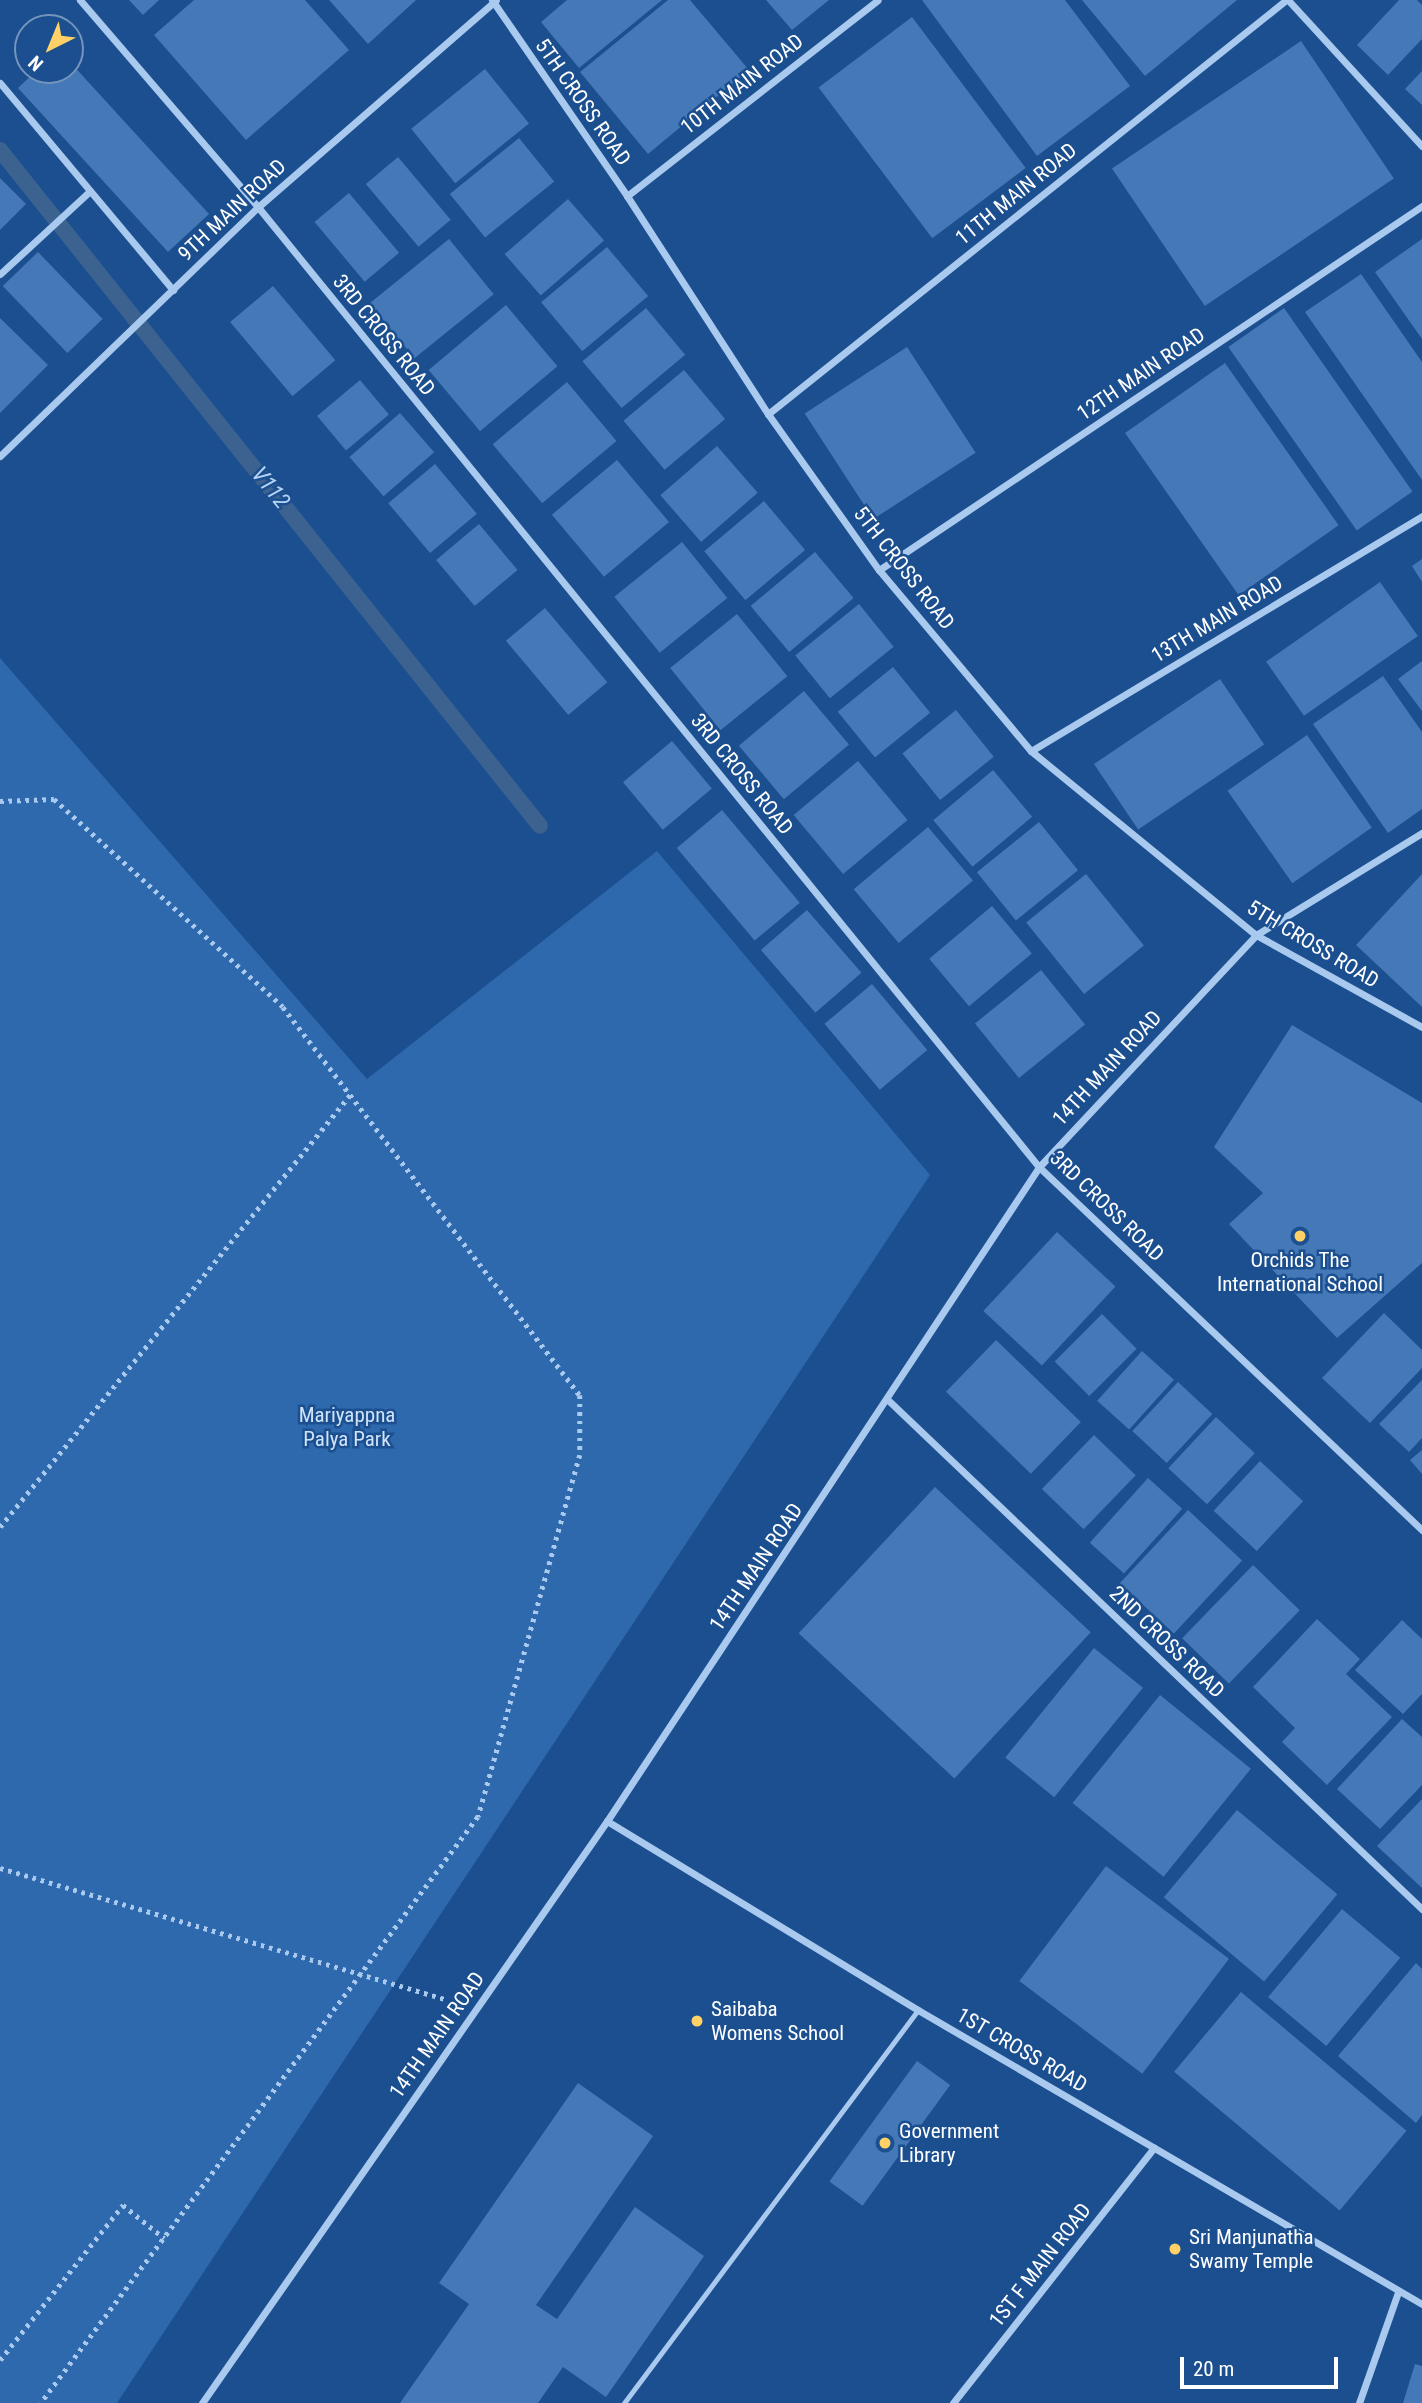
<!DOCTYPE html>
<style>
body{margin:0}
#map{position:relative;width:1422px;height:2403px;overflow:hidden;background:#1b4f8f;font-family:"Roboto Condensed",sans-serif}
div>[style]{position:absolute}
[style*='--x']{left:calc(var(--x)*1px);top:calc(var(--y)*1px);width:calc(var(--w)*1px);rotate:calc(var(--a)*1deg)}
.green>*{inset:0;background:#2e69ad}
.stream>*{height:16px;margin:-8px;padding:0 8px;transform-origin:8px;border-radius:8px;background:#3c6290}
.building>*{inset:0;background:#4478b7;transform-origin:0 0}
.path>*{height:4.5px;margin-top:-2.25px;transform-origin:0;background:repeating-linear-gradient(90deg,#a9c9ee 0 3.5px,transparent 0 8.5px)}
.lane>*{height:5px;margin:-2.5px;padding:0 2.5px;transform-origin:2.5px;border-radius:2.5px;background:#a9c9ee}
.street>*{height:7px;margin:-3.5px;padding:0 3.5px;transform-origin:3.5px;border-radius:3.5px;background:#a9c9ee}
.dots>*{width:19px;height:19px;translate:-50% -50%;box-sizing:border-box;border:4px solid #1b4f8f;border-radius:50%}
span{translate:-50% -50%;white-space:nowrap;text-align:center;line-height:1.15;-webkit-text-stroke:5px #1b4f8f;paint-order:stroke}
.street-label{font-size:21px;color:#fff}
.poi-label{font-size:21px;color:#fff}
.left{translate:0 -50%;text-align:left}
.park-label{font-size:21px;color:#cfe3fa}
.water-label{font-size:23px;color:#b5d3f5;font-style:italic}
.north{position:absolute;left:14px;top:14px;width:70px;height:70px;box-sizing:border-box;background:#1b4f8f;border:2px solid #7695bc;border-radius:50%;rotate:223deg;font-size:19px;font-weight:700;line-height:28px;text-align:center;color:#fff}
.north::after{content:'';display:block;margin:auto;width:24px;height:32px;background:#ffd166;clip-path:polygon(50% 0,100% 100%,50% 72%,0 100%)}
.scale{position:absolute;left:1180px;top:2357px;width:158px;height:32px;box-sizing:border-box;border:4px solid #fff;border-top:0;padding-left:9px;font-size:21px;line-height:24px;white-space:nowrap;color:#fff;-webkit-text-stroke:5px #1b4f8f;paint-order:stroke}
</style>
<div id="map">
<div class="green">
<i style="clip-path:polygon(0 658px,367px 1079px,657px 851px,930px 1175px,117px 2403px,0 2403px)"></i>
</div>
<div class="stream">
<i style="--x:0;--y:150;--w:865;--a:51.38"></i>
</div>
<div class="building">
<i style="clip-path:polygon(129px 0,159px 0,143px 15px)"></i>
<i style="clip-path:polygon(194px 0,305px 0,349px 50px,246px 140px,154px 35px)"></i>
<i style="clip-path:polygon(329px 0,416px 0,368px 44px)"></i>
<i style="clip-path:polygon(567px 0,662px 0,579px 68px,541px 22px)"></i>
<i style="clip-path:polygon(668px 0,690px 0,749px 70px,648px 154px,580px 72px)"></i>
<i style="clip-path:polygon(766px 0,829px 0,792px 30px)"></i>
<i style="clip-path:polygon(922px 0,1065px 0,1130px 86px,1037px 156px)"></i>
<i style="clip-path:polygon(1082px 0,1237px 0,1145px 76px)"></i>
<i style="clip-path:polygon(1399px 0,1417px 0,1422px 5px,1422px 39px,1388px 75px,1357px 45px)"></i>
<i style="left:912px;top:17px;width:189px;height:117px;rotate:53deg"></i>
<i style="left:1301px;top:41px;width:166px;height:228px;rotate:56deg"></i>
<i style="clip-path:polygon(70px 62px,209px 214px,168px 252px,18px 88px,37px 70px,70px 70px)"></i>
<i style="left:485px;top:69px;width:70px;height:95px;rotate:51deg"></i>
<i style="clip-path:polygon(1422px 71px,1422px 105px,1405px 89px)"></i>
<i style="left:519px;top:138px;width:56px;height:89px;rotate:51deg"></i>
<i style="left:398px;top:157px;width:82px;height:42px;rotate:50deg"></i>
<i style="clip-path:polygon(0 178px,26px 204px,0 230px)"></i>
<i style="left:349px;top:193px;width:78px;height:45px;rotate:50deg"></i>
<i style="left:568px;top:199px;width:55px;height:84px;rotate:49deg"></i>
<i style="left:449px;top:239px;width:71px;height:102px;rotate:51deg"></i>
<i style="clip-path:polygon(1422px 239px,1422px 339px,1375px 272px)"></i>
<i style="left:607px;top:247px;width:64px;height:86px;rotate:50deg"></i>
<i style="left:38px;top:252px;width:93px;height:49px;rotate:46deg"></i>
<i style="clip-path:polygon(1361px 274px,1422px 362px,1422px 480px,1305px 312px)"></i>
<i style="left:273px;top:286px;width:97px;height:56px;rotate:50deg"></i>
<i style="left:506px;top:305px;width:80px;height:101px;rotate:50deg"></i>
<i style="left:646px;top:308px;width:61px;height:83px;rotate:50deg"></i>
<i style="left:1284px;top:308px;width:224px;height:68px;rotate:55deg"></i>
<i style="clip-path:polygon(0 318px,48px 365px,0 413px)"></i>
<i style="left:907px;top:347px;width:126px;height:122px;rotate:57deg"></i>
<i style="left:1225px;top:363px;width:198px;height:122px;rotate:55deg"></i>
<i style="left:684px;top:370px;width:64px;height:79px;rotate:50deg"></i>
<i style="left:360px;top:380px;width:45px;height:56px;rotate:50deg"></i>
<i style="left:567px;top:382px;width:77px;height:97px;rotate:50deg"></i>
<i style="left:400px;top:413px;width:52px;height:67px;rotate:49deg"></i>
<i style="left:717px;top:446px;width:62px;height:75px;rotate:49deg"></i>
<i style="left:617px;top:460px;width:81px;height:85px;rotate:50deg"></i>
<i style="left:435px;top:464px;width:65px;height:61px;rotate:50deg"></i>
<i style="left:764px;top:501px;width:64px;height:78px;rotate:50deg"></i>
<i style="left:479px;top:524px;width:60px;height:56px;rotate:50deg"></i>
<i style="left:682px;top:542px;width:72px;height:87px;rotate:51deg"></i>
<i style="left:815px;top:552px;width:60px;height:84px;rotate:50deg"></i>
<i style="clip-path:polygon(1422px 559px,1422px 582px,1412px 566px)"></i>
<i style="left:1380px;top:582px;width:66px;height:139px;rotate:55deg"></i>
<i style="left:859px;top:604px;width:55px;height:82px;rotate:51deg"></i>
<i style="left:545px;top:608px;width:97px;height:51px;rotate:50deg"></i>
<i style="left:737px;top:614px;width:80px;height:86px;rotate:51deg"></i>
<i style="clip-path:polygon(1422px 661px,1422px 711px,1398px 679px)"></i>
<i style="left:893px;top:667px;width:59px;height:71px;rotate:51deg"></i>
<i style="clip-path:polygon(1383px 676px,1422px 732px,1422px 809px,1388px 833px,1313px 724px)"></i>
<i style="left:1220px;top:679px;width:79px;height:152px;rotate:56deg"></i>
<i style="left:804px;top:691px;width:70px;height:85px;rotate:50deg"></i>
<i style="left:956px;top:710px;width:60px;height:69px;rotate:51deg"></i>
<i style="left:1307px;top:735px;width:113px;height:97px;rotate:55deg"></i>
<i style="left:672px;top:741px;width:62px;height:64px;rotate:50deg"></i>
<i style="left:858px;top:761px;width:77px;height:84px;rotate:50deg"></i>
<i style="left:993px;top:770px;width:61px;height:78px;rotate:50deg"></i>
<i style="left:722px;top:810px;width:121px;height:59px;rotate:50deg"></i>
<i style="left:1039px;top:822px;width:62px;height:80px;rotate:51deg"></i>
<i style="left:928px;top:827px;width:70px;height:97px;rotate:50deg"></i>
<i style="left:1086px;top:874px;width:92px;height:77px;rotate:51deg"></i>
<i style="clip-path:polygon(1422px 874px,1422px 1007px,1356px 945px)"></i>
<i style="left:992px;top:906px;width:62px;height:82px;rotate:50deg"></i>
<i style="left:807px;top:910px;width:83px;height:61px;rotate:49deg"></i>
<i style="left:1041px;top:970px;width:70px;height:85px;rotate:51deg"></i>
<i style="left:872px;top:984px;width:86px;height:62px;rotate:50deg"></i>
<i style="clip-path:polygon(1292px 1025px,1422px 1103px,1422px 1263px,1337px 1338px,1229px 1224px,1263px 1193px,1214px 1147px)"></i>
<i style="left:1057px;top:1232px;width:80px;height:108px;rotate:43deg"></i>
<i style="clip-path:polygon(1384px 1313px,1422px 1350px,1422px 1368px,1370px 1423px,1322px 1378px)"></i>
<i style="left:1102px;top:1314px;width:49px;height:67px;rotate:45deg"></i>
<i style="left:996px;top:1340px;width:118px;height:72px;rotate:44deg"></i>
<i style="left:1142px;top:1351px;width:43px;height:67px;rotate:42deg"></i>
<i style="clip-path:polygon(1422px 1380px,1422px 1438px,1409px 1452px,1379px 1424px)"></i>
<i style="left:1178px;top:1382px;width:47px;height:67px;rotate:43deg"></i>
<i style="left:1216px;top:1417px;width:53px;height:70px;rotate:43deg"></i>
<i style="left:1094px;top:1435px;width:58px;height:75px;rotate:44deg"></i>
<i style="clip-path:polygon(1422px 1450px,1422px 1474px,1410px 1460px)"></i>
<i style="left:1260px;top:1461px;width:59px;height:68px;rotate:43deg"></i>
<i style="left:1148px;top:1478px;width:46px;height:87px;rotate:42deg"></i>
<i style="left:935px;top:1487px;width:213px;height:200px;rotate:43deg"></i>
<i style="left:1188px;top:1510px;width:74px;height:100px;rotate:43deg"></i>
<i style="left:1253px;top:1565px;width:65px;height:102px;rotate:44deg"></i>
<i style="clip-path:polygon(1317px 1619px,1360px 1659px,1346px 1674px,1392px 1717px,1327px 1785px,1282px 1742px,1295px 1728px,1253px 1687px)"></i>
<i style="clip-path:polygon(1402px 1620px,1422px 1639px,1422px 1694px,1403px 1714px,1355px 1670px)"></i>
<i style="left:1094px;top:1648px;width:63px;height:141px;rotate:39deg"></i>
<i style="left:1160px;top:1695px;width:117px;height:139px;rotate:39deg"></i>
<i style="clip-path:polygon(1402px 1719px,1422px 1737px,1422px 1785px,1380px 1829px,1337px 1789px)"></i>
<i style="clip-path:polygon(1422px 1799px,1422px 1888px,1377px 1846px)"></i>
<i style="left:1237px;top:1810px;width:131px;height:114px;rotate:40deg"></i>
<i style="left:1106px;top:1866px;width:154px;height:144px;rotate:37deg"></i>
<i style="left:1342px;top:1909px;width:76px;height:115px;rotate:40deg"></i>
<i style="clip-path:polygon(1416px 1963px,1422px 1969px,1422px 2115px,1416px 2123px,1338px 2056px)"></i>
<i style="left:1241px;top:1992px;width:216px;height:104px;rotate:40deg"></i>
<i style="left:917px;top:2061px;width:41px;height:149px;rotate:36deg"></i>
<i style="clip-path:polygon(578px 2083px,653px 2136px,536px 2305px,557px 2319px,635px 2207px,704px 2256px,606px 2397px,563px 2367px,538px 2403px,400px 2403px,469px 2304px,439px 2283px)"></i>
<i style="clip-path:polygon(1415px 2364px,1422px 2366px,1422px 2403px,1403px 2403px)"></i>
</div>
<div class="path">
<i style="--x:0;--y:801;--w:54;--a:-2.1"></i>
<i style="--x:54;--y:799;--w:309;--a:42.2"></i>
<i style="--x:283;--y:1007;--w:489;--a:52.6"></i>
<i style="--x:580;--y:1395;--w:60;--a:90"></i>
<i style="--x:580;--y:1455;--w:376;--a:105.7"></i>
<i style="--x:478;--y:1817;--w:731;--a:126.71"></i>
<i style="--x:0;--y:1527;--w:556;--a:-50.99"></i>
<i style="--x:0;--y:1868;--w:465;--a:16.4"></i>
<i style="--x:0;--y:2360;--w:198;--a:-51.6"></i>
<i style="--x:123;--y:2205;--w:53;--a:38.8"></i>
</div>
<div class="lane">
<i style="--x:624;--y:2403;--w:491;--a:-53.2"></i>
</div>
<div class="street">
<i style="--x:80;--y:0;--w:273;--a:49.3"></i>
<i style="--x:258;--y:207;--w:1238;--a:50.87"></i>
<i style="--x:1039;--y:1167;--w:528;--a:43.46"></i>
<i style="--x:492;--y:0;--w:238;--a:55.4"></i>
<i style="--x:627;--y:196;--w:260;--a:57.1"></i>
<i style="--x:768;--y:414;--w:191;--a:54.6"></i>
<i style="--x:879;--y:570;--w:236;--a:50"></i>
<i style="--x:1031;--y:751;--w:291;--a:39.3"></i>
<i style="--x:1256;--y:935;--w:190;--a:29"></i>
<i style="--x:1288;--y:0;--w:198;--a:47.5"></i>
<i style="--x:0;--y:83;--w:270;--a:50.1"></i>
<i style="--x:627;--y:196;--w:318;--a:-38"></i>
<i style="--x:0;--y:274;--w:122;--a:-42.7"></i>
<i style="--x:768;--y:414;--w:663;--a:-38.63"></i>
<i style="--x:0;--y:456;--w:359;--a:-44"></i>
<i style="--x:258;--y:207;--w:315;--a:-41"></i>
<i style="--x:879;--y:570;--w:654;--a:-33.84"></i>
<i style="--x:1031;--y:751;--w:456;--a:-31"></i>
<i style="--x:888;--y:1400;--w:738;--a:43.63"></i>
<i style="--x:607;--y:1821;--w:364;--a:31.3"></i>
<i style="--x:918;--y:2010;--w:583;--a:30.26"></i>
<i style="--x:202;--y:2403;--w:709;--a:-55.17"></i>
<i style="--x:607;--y:1821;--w:784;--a:-56.55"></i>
<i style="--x:1039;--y:1167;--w:318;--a:-46.9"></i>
<i style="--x:1256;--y:935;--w:195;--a:-31.6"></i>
<i style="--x:953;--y:2403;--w:325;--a:-51.8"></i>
<i style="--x:1359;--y:2403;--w:118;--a:-70.6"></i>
</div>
<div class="dots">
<i style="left:1300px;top:1236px;background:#ffd166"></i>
<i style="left:697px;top:2021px;background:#ffd166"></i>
<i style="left:885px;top:2143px;background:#ffd166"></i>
<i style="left:1175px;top:2249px;background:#ffd166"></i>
</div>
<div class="street-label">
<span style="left:742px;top:84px;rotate:-38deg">10TH MAIN ROAD</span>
<span style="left:583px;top:102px;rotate:55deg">5TH CROSS ROAD</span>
<span style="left:1016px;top:194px;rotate:-39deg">11TH MAIN ROAD</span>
<span style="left:232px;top:210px;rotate:-43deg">9TH MAIN ROAD</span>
<span style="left:384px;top:335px;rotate:51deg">3RD CROSS ROAD</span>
<span style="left:1141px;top:374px;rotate:-34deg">12TH MAIN ROAD</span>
<span style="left:904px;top:568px;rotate:52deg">5TH CROSS ROAD</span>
<span style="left:1217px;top:619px;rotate:-31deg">13TH MAIN ROAD</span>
<span style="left:742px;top:774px;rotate:51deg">3RD CROSS ROAD</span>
<span style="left:1313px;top:944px;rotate:31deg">5TH CROSS ROAD</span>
<span style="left:1107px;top:1068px;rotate:-47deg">14TH MAIN ROAD</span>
<span style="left:1107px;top:1206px;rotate:44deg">3RD CROSS ROAD</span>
<span style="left:756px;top:1567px;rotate:-56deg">14TH MAIN ROAD</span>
<span style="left:1167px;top:1642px;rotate:44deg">2ND CROSS ROAD</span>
<span style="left:437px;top:2035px;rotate:-55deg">14TH MAIN ROAD</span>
<span style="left:1022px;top:2050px;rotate:30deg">1ST CROSS ROAD</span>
<span style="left:1040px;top:2265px;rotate:-52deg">1ST F MAIN ROAD</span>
</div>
<div class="poi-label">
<span style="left:1300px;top:1272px">Orchids The<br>International School</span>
<span class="left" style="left:711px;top:2021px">Saibaba<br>Womens School</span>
<span class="left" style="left:899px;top:2143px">Government<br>Library</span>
<span class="left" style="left:1189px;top:2249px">Sri Manjunatha<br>Swamy Temple</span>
</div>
<div class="park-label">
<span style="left:347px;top:1427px">Mariyappna<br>Palya Park</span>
</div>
<div class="water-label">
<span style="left:270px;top:488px;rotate:51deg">V112</span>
</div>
<div class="north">N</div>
<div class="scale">20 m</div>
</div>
